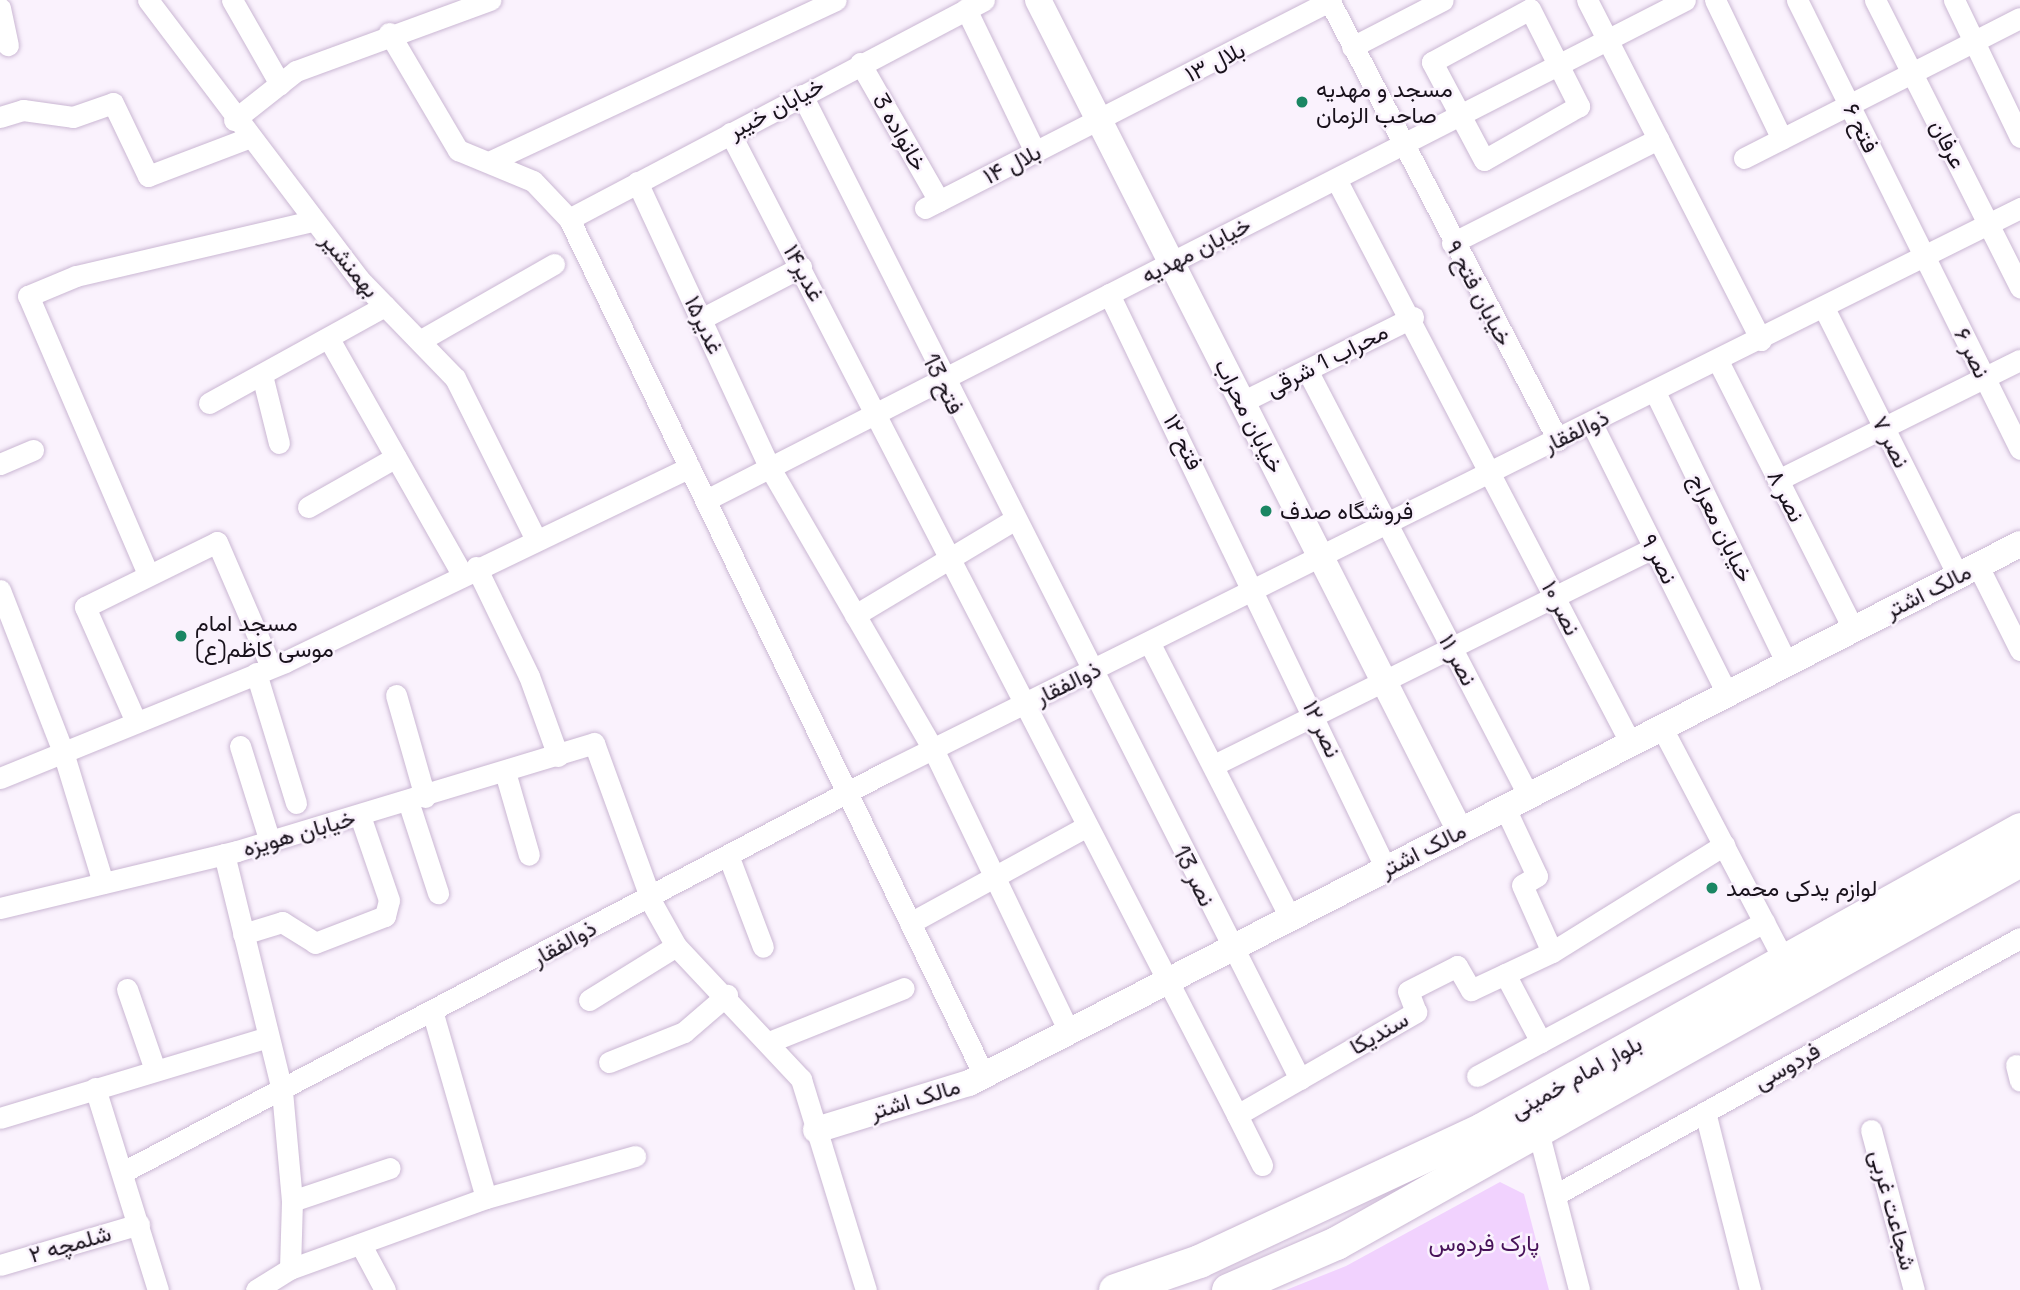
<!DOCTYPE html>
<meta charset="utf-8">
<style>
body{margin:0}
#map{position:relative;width:2020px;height:1290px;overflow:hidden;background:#faf2fd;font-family:"Space Grotesk",Vazirmatn,sans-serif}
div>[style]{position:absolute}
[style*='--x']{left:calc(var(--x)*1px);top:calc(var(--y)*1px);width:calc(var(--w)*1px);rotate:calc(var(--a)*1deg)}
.green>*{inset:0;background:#f1d2fe}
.roads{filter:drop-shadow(0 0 2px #cab7d3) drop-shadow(0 0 2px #cab7d3)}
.minor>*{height:21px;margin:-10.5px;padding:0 10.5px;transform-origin:10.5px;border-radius:10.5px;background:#fff}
.tertiary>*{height:26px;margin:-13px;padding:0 13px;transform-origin:13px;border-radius:13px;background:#fff}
.primary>*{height:33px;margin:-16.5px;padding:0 16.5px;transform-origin:16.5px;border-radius:16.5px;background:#fff}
.dots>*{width:19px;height:19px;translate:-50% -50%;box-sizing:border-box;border:4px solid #faf2fd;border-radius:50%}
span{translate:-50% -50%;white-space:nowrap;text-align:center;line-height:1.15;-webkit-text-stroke:5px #faf2fd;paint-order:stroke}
.street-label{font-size:23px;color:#19121c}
.poi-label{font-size:23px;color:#19121c}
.left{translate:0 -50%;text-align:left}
.park-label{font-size:23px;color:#471259}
</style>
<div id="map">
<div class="green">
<i style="clip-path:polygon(1500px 1182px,1524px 1194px,1549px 1290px,1286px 1290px,1346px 1266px)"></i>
</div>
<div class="roads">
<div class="minor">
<i style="--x:148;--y:0;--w:350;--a:52.9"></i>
<i style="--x:359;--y:279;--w:138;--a:45.9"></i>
<i style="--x:455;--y:378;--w:179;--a:63.4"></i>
<i style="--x:232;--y:0;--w:97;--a:60.3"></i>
<i style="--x:1329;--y:0;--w:496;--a:62.5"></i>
<i style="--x:1587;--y:0;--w:382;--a:62.9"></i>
<i style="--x:1715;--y:0;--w:154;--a:64.3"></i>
<i style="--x:1797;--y:0;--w:501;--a:63.59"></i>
<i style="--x:1875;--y:0;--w:322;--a:63.2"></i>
<i style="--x:1954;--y:0;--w:152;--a:64.3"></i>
<i style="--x:0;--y:8;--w:38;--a:78"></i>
<i style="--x:966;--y:9;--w:159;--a:64.2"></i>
<i style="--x:1530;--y:9;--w:109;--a:63.2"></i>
<i style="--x:1579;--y:106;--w:109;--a:150.4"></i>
<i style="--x:1484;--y:160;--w:111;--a:-118"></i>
<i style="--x:1432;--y:62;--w:111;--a:-28.4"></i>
<i style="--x:389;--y:33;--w:136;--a:59.5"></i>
<i style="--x:458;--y:150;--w:81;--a:22.5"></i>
<i style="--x:533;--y:181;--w:52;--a:46.5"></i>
<i style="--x:569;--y:219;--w:951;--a:64.14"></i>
<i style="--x:1352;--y:47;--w:102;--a:-27.3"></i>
<i style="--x:860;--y:63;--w:159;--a:60.2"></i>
<i style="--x:802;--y:95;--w:1103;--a:63.16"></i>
<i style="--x:0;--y:117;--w:24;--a:-17"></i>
<i style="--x:23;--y:110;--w:50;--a:8"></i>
<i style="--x:73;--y:117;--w:42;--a:-19.3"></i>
<i style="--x:113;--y:103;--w:81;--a:64.4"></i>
<i style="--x:148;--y:176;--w:107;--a:-20.8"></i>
<i style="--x:234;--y:120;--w:79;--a:-38.3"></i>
<i style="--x:296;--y:71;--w:207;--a:-20.1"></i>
<i style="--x:730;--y:133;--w:1105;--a:62.69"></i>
<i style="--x:1237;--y:1115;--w:207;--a:-29.9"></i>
<i style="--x:1416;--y:1012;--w:22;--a:-111"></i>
<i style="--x:1408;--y:991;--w:55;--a:-27"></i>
<i style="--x:1457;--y:966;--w:28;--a:60"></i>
<i style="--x:1471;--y:990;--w:89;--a:-25.1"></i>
<i style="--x:1552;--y:952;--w:203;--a:-31.9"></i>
<i style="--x:1744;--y:158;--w:309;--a:-26.9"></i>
<i style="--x:493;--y:160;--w:378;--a:-25"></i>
<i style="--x:1336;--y:179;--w:637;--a:62.43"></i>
<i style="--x:637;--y:182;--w:315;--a:65.1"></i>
<i style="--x:770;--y:468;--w:325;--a:59.9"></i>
<i style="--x:933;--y:749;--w:314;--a:64.3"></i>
<i style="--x:925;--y:208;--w:456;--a:-27.1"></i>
<i style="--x:569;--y:219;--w:469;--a:-27.8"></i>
<i style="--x:1452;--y:243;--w:231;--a:-26.8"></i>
<i style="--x:1109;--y:294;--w:638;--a:64.28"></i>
<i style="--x:1824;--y:308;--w:300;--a:63.4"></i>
<i style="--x:701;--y:319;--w:113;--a:-27.5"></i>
<i style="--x:329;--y:339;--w:270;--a:60.5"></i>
<i style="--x:423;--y:339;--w:151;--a:-29.8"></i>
<i style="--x:1718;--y:361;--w:301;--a:63.2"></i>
<i style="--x:1307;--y:370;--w:480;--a:62.5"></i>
<i style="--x:262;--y:375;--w:70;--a:76"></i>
<i style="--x:1655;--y:392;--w:302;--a:64.1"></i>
<i style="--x:1242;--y:402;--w:191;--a:-26.4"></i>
<i style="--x:209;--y:403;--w:201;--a:-28.9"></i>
<i style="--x:1592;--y:424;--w:302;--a:63.4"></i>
<i style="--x:0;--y:464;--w:36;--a:-23"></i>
<i style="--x:1778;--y:480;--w:270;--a:-26.4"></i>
<i style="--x:706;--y:500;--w:1099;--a:-27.05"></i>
<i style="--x:308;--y:507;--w:101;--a:-29.6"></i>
<i style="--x:1978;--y:566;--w:94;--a:63.4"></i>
<i style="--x:476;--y:567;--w:121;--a:64.1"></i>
<i style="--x:529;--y:676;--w:85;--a:70.1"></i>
<i style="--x:148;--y:574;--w:303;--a:-113.3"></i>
<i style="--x:28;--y:296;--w:52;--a:-22.6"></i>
<i style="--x:76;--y:276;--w:243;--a:-13.1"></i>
<i style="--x:0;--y:590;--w:174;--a:68.7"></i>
<i style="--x:63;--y:752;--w:137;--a:73"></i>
<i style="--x:855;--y:615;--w:183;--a:-30.9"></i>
<i style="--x:1149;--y:642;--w:310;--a:62.9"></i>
<i style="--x:256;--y:673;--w:136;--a:72.9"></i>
<i style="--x:396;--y:695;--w:106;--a:74.1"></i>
<i style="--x:136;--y:722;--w:126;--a:-113.9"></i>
<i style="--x:85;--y:607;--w:147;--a:-26.2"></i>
<i style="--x:217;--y:542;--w:136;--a:66.6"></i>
<i style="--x:1662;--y:728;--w:264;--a:62.3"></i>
<i style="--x:240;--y:746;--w:101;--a:72.6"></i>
<i style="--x:1216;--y:764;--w:488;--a:-26.3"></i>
<i style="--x:505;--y:772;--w:86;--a:73.9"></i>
<i style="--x:0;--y:778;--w:308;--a:-22.1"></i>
<i style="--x:285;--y:662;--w:449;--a:-25.7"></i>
<i style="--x:408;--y:801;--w:97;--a:71.9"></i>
<i style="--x:1505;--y:808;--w:75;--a:64.8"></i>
<i style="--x:1537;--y:876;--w:17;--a:149"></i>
<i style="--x:1522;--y:885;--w:73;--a:65.9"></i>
<i style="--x:224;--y:854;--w:244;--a:76.2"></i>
<i style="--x:282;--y:1091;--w:110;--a:84.8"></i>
<i style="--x:292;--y:1201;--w:68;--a:91.7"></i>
<i style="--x:728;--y:855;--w:98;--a:69.2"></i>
<i style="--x:0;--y:908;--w:244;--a:-13.5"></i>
<i style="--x:237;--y:851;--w:373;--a:-16.8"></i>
<i style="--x:594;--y:743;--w:172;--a:70"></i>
<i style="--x:653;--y:905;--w:47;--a:60.7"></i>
<i style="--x:676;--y:946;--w:183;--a:46.8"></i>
<i style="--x:801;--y:1079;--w:221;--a:72.9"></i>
<i style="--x:910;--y:923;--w:202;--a:-28.7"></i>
<i style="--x:243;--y:934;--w:41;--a:-17.1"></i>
<i style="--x:282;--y:922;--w:39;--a:32"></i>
<i style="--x:315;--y:943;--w:75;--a:-21.1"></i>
<i style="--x:385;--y:916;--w:16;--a:-76"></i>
<i style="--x:389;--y:900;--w:89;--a:-109"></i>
<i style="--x:1505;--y:974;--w:77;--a:62.1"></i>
<i style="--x:127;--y:989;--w:86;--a:70.9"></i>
<i style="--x:589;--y:1000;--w:102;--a:-31.8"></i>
<i style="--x:433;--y:1014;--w:191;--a:73.9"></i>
<i style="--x:769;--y:1042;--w:145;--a:-21.8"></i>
<i style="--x:609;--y:1062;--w:81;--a:-21.8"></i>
<i style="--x:684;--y:1032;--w:57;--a:-40.7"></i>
<i style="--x:2016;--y:1065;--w:16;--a:76"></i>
<i style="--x:1477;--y:1076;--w:326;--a:-28.2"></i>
<i style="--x:95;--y:1088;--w:212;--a:72.7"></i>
<i style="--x:1705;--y:1112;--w:184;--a:75.8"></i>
<i style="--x:1237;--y:1115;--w:56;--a:63.4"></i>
<i style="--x:0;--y:1118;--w:280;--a:-16.8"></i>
<i style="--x:1871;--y:1130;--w:166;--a:75"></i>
<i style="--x:1538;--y:1131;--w:164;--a:75.5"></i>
<i style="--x:123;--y:1172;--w:861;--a:-27.67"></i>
<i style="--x:886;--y:772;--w:1267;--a:-26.44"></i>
<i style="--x:1555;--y:1195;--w:531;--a:-28.93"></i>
<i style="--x:292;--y:1201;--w:103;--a:-18.6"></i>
<i style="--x:361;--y:1245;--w:51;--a:61.9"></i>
<i style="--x:0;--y:1265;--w:145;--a:-16.4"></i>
<i style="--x:256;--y:1290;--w:40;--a:-32"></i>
<i style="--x:290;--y:1269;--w:208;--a:-19.9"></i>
<i style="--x:486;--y:1198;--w:155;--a:-15.7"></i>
</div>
<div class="tertiary">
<i style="--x:1038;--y:0;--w:932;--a:63.08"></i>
<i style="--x:816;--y:1130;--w:160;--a:-17.1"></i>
<i style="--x:969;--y:1083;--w:1181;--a:-27.15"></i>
</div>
<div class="primary">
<i style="--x:1115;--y:1290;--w:89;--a:-19"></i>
<i style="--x:1199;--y:1261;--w:312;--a:-25"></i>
<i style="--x:1482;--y:1129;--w:616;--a:-29.14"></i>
<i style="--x:1228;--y:1290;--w:118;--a:-23.5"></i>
<i style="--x:1336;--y:1243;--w:784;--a:-29.25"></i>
</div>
</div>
<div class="dots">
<i style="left:1302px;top:102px;background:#1a8663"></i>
<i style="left:1266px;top:511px;background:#1a8663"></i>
<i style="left:181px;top:636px;background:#1a8663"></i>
<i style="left:1712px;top:888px;background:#1a8663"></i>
</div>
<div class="street-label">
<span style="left:1215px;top:62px;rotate:-26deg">بلال ۱۳</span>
<span style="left:776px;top:108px;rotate:-28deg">خیابان خیبر</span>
<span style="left:1861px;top:128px;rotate:64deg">فتح ۶</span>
<span style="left:900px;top:132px;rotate:60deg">خانواده 3</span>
<span style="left:1948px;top:144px;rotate:63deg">عرفان</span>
<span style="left:1012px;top:164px;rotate:-27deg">بلال ۱۴</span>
<span style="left:1196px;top:250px;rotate:-27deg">خیابان مهدیه</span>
<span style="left:350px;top:265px;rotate:50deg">بهمنشیر</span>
<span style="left:804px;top:273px;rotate:62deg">غدیر۱۴</span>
<span style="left:1479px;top:293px;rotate:62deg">خیابان فتح ۹</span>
<span style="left:704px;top:325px;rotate:65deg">غدیر۱۵</span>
<span style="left:1972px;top:353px;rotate:64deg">نصر ۶</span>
<span style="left:1327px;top:360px;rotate:-27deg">محراب 1 شرقی</span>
<span style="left:943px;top:384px;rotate:64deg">فتح 13</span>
<span style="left:1249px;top:416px;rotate:63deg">خیابان محراب</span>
<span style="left:1576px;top:431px;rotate:-26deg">ذوالفقار</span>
<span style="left:1183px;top:442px;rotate:63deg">فتح ۱۲</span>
<span style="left:1891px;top:442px;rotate:63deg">نصر ۷</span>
<span style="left:1786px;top:496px;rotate:63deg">نصر ۸</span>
<span style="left:1721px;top:528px;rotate:64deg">خیابان معراج</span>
<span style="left:1659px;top:559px;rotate:63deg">نصر ۹</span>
<span style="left:1928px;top:591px;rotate:-27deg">مالک اشتر</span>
<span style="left:1561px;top:608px;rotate:63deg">نصر ۱۰</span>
<span style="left:1458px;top:660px;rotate:62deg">نصر ۱۱</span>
<span style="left:1068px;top:683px;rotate:-26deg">ذوالفقار</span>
<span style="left:1322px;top:729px;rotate:65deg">نصر ۱۲</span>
<span style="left:299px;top:833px;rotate:-16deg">خیابان هویزه</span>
<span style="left:1423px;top:850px;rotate:-27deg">مالک اشتر</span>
<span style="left:1194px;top:876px;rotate:63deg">نصر 13</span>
<span style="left:564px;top:943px;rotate:-29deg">ذوالفقار</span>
<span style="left:1379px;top:1033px;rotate:-30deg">سندیکا</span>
<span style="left:1787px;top:1066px;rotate:-29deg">فردوسی</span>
<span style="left:1576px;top:1077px;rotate:-29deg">بلوار امام خمینی</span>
<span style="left:915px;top:1099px;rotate:-17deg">مالک اشتر</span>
<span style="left:1893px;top:1210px;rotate:75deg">شجاعت غربی</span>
<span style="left:70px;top:1244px;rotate:-16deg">شلمچه ۲</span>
</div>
<div class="poi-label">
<span class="left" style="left:1316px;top:102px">مسجد و مهدیه<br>صاحب الزمان</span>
<span class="left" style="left:1280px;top:511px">فروشگاه صدف</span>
<span class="left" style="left:195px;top:636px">مسجد امام<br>موسی کاظم(ع)</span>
<span class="left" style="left:1726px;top:888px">لوازم یدکی محمد</span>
</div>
<div class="park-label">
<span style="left:1484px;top:1243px">پارک فردوس</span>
</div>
</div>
